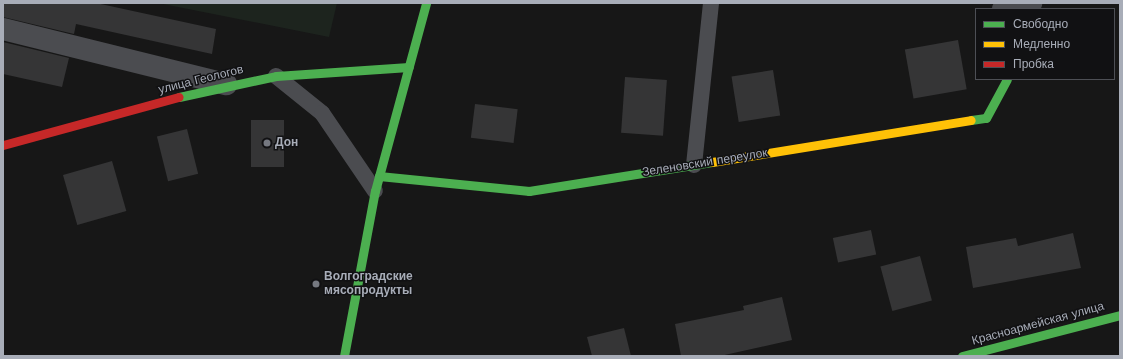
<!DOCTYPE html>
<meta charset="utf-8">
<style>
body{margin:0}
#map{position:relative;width:1123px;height:359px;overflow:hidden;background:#171717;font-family:"Work Sans",sans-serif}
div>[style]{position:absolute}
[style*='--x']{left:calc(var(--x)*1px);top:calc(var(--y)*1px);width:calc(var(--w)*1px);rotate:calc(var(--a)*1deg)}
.green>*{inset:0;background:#1d241e}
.building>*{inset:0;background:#353536;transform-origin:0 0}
.lane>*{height:16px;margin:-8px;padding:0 8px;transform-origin:8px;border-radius:8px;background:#4b4c50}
.street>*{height:22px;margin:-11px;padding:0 11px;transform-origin:11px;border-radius:11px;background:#4b4c50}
.fast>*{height:9px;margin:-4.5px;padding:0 4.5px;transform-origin:4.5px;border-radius:4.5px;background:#4caf50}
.slow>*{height:9px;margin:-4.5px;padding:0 4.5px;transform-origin:4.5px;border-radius:4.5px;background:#ffc107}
.jam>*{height:9px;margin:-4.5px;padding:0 4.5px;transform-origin:4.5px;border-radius:4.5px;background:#c62828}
.dots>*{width:11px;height:11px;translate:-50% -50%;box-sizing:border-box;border:2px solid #111113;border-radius:50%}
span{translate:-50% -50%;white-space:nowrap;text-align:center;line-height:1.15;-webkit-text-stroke:3px #111113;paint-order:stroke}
.street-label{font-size:12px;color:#a8adb8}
.poi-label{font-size:12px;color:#a8adb8;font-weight:700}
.left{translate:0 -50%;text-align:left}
.frame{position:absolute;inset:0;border:4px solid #a8adb8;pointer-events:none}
.legend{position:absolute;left:975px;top:8px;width:140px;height:72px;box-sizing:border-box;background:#111113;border:1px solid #4d4f55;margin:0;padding:5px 7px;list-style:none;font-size:12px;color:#a8adb8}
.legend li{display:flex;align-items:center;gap:8px;height:20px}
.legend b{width:20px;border:1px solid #4d4f55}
</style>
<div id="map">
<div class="green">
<i style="clip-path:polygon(158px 3px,337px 3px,329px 37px)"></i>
</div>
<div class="building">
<i style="clip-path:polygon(3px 3px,96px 3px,216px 29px,212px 54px,76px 24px,74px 34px,3px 17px)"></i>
<i style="left:958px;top:40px;width:50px;height:54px;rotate:80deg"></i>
<i style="clip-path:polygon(3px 42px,69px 58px,62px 87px,3px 74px)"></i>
<i style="left:773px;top:70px;width:46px;height:42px;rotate:81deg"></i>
<i style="left:625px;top:77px;width:42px;height:56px;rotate:4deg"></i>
<i style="left:475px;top:104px;width:43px;height:34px;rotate:7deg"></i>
<i style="left:251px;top:120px;width:33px;height:47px"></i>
<i style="left:187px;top:129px;width:46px;height:31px;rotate:76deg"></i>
<i style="left:112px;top:161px;width:52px;height:51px;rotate:74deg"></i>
<i style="left:871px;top:230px;width:25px;height:39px;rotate:78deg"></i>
<i style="clip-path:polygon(1073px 233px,1081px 268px,973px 288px,966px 247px,1016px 238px,1018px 246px)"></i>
<i style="left:920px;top:256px;width:46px;height:41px;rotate:75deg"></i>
<i style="clip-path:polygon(782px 297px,792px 340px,720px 356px,681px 356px,675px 324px,744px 310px,743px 306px)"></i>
<i style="clip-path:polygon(624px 328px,631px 356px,592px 356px,587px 337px)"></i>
</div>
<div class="lane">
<i style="--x:276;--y:76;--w:59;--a:38.8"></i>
<i style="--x:322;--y:113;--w:94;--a:55.8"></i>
<i style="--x:694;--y:165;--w:163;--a:-84"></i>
</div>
<div class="street">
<i style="--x:1003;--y:9;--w:29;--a:-12"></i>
<i style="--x:3;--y:29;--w:230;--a:13.9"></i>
</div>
<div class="fast">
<i style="--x:179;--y:97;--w:99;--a:-12.2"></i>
<i style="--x:276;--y:76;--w:133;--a:-3.9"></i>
<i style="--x:971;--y:120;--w:15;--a:-8"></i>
<i style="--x:986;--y:118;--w:44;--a:-61.7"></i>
<i style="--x:379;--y:176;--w:151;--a:5.7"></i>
<i style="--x:529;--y:191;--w:185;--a:-9"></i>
<i style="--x:344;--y:356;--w:168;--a:-79.4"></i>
<i style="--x:375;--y:191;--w:195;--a:-74.8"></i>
<i style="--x:962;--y:356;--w:163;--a:-14.5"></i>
</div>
<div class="slow">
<i style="--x:712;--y:162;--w:262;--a:-9.2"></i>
</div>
<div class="jam">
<i style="--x:3;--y:145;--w:182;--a:-15.3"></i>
</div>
<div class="dots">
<i style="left:267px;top:143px;background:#757880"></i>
<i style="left:316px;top:284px;background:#757880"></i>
</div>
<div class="street-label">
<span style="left:201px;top:80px;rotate:-14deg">улица Геологов</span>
<span style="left:705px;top:163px;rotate:-9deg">Зеленовский переулок</span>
<span style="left:1038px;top:324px;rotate:-15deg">Красноармейская улица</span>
</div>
<div class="poi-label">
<span class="left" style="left:275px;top:143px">Дон</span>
<span class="left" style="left:324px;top:284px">Волгоградские<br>мясопродукты</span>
</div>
<div class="frame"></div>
<ul class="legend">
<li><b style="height:5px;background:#4caf50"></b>Свободно</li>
<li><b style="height:5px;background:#ffc107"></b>Медленно</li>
<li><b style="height:5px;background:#c62828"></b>Пробка</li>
</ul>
</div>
